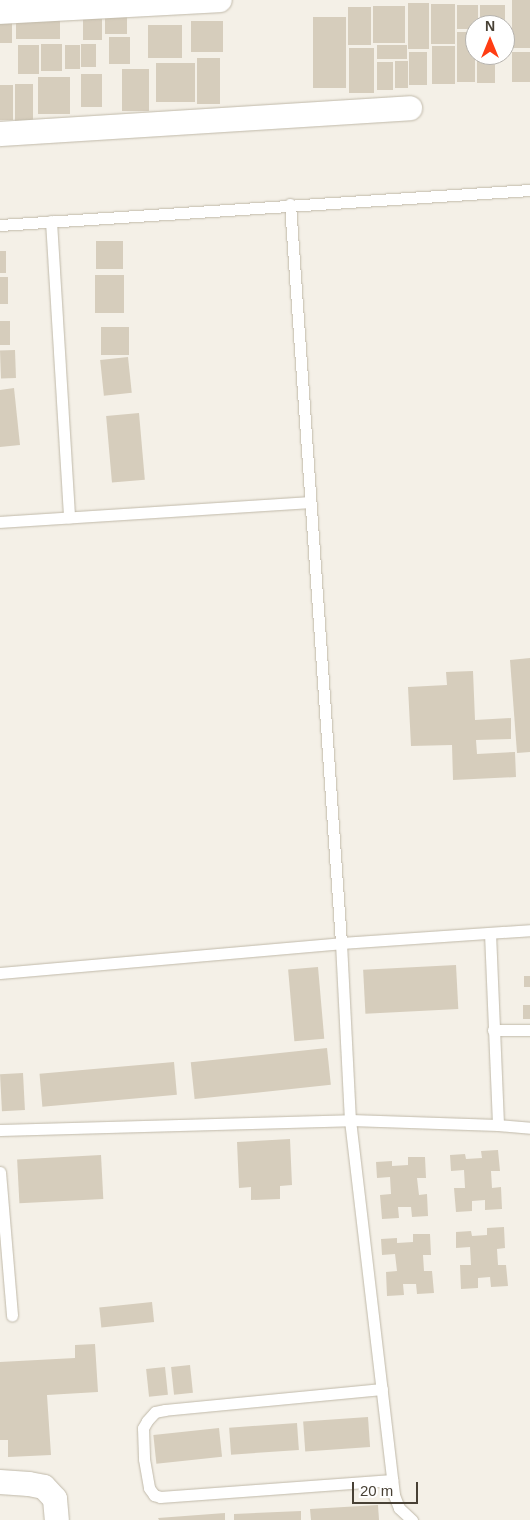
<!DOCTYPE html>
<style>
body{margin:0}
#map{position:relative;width:530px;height:1520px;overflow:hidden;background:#f4f0e7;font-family:Helvetica,sans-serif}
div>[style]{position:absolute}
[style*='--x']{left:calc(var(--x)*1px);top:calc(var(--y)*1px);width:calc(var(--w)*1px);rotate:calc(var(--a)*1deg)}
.building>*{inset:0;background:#d6cdbc;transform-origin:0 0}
.roads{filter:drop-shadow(0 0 1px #c0b9a9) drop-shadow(0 0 1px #c0b9a9)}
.service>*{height:11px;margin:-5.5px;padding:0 5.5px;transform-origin:5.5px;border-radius:5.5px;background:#fff}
.minor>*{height:24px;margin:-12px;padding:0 12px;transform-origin:12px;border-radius:12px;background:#fff}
span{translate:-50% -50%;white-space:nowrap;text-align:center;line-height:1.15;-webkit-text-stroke:4px #fff;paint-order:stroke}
.north{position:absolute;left:465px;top:15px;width:50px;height:50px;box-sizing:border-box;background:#fff;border:1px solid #b6b3ae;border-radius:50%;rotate:0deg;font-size:14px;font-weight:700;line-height:20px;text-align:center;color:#484135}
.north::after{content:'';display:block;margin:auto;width:18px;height:22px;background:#ff3d13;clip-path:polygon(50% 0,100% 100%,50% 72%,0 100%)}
.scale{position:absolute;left:352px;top:1482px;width:66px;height:22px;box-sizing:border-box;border:2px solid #484135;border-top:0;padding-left:6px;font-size:15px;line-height:18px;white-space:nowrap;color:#484135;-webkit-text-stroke:4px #fff;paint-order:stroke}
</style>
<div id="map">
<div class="building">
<i style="left:512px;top:0;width:18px;height:48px"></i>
<i style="left:408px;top:3px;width:21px;height:46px"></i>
<i style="left:431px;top:4px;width:24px;height:40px"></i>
<i style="clip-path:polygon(457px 5px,478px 5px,478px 25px,475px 25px,475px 29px,457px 29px)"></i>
<i style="left:480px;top:5px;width:25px;height:20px"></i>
<i style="left:373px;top:6px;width:32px;height:37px"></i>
<i style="left:348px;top:7px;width:23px;height:38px"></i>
<i style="left:105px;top:10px;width:22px;height:24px"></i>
<i style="left:83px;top:14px;width:19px;height:26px"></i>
<i style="left:313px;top:17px;width:33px;height:71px"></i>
<i style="left:16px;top:18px;width:44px;height:21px"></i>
<i style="left:0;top:21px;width:12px;height:22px"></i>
<i style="left:191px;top:21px;width:32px;height:31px"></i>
<i style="left:148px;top:25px;width:34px;height:33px"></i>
<i style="left:457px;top:32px;width:18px;height:50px"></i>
<i style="left:109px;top:37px;width:21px;height:27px"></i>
<i style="left:41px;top:44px;width:21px;height:27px"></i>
<i style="left:81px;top:44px;width:15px;height:23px"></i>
<i style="left:18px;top:45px;width:21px;height:29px"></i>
<i style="left:65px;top:45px;width:15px;height:24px"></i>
<i style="left:377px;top:45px;width:30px;height:14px"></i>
<i style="left:432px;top:46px;width:23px;height:38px"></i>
<i style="left:349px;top:48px;width:25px;height:45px"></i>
<i style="left:409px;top:52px;width:18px;height:33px"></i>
<i style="left:512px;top:52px;width:18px;height:30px"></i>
<i style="left:477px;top:55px;width:18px;height:28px"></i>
<i style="left:197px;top:58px;width:23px;height:46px"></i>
<i style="left:395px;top:61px;width:13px;height:27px"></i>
<i style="left:377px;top:62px;width:16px;height:28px"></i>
<i style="left:156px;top:63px;width:39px;height:39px"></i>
<i style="left:122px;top:69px;width:27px;height:42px"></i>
<i style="left:81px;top:74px;width:21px;height:33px"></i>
<i style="left:38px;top:77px;width:32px;height:37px"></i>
<i style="left:15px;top:84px;width:18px;height:37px"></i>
<i style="left:0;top:85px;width:13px;height:35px"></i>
<i style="left:96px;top:241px;width:27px;height:28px"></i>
<i style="left:0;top:251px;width:6px;height:22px"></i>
<i style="left:124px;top:275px;width:38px;height:29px;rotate:90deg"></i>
<i style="left:0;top:277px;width:8px;height:27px"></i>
<i style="left:0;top:321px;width:10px;height:24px"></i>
<i style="left:101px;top:327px;width:28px;height:28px"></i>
<i style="left:15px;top:350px;width:28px;height:15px;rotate:88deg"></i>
<i style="left:128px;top:357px;width:36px;height:28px;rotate:84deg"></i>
<i style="clip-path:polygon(14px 388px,20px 445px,0 447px,0 390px)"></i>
<i style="left:139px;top:413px;width:67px;height:33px;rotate:85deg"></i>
<i style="clip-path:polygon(530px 658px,530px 752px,517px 753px,510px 660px)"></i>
<i style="clip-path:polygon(473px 671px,475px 720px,511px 718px,511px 739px,476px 740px,477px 754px,515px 752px,516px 777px,453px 780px,452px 745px,411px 746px,408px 687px,447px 685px,446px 672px)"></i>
<i style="left:456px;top:965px;width:44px;height:93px;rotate:87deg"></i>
<i style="left:318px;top:967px;width:72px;height:30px;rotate:85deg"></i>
<i style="left:524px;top:976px;width:6px;height:11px"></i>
<i style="left:523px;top:1005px;width:7px;height:14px"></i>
<i style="left:327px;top:1048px;width:37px;height:137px;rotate:84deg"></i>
<i style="left:174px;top:1062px;width:33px;height:135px;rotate:85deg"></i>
<i style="left:23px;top:1073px;width:37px;height:23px;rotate:87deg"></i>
<i style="clip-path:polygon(290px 1139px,292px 1185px,280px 1186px,280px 1199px,251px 1200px,251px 1187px,239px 1188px,237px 1142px)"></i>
<i style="clip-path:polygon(498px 1150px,500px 1171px,491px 1171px,492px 1188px,501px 1187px,502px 1209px,485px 1210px,485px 1200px,472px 1201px,472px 1211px,456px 1212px,454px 1188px,465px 1188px,464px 1170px,451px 1171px,450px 1155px,465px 1154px,466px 1159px,482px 1158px,481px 1151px)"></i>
<i style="left:101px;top:1155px;width:44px;height:84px;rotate:87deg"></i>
<i style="clip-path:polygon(408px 1157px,425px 1157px,426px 1178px,417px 1178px,419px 1195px,427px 1194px,428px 1216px,412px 1217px,411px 1207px,398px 1207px,399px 1218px,382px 1219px,380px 1195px,391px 1194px,390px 1177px,377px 1178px,376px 1162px,392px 1161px,392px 1166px,408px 1165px)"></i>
<i style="clip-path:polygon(504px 1227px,505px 1248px,497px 1249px,498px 1265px,506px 1265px,508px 1286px,491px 1287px,490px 1277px,478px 1278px,478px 1288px,461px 1289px,460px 1265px,471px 1265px,470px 1247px,456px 1248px,456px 1232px,471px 1231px,472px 1236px,487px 1235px,487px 1228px)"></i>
<i style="clip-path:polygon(413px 1234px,430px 1234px,431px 1255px,423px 1255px,424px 1271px,432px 1271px,434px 1293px,417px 1294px,416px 1284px,403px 1284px,404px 1295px,387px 1296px,386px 1272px,397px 1271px,395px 1254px,382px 1255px,381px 1239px,397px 1238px,397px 1243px,413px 1242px)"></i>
<i style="left:152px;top:1302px;width:20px;height:53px;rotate:84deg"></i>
<i style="clip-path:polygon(95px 1344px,98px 1392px,47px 1395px,51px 1455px,8px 1457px,8px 1440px,0 1440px,0 1362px,75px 1358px,75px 1345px)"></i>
<i style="left:190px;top:1365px;width:28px;height:19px;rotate:84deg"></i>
<i style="left:165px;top:1367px;width:28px;height:19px;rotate:84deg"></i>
<i style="left:368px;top:1417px;width:30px;height:65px;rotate:86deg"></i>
<i style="left:297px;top:1423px;width:27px;height:68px;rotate:86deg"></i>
<i style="left:219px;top:1428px;width:29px;height:66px;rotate:84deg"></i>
<i style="clip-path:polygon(378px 1505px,379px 1520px,311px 1520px,310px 1509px)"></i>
<i style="clip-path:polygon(301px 1511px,301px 1520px,234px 1520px,234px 1514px)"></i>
<i style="clip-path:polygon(225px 1513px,225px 1520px,159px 1520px,158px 1518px)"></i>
</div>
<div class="roads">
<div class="service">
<i style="--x:290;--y:204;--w:741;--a:86.05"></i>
<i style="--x:341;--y:943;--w:177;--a:87.1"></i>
<i style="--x:350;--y:1120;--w:378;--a:83.3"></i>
<i style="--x:394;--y:1495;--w:14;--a:69"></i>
<i style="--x:399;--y:1508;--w:18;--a:43"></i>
<i style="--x:51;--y:221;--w:297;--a:86.5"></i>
<i style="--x:0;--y:225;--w:531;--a:-3.78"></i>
<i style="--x:0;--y:522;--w:310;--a:-3.7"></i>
<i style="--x:490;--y:933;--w:192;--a:87.6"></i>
<i style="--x:0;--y:973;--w:342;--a:-5"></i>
<i style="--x:341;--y:943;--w:189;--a:-3.9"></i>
<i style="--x:493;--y:1030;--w:37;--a:0"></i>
<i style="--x:0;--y:1130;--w:350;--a:-1.6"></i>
<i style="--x:350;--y:1120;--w:148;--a:1.9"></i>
<i style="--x:498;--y:1125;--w:32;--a:5"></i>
<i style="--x:0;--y:1172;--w:144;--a:85.2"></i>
<i style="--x:382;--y:1389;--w:218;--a:174.5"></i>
<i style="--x:165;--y:1410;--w:10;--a:169"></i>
<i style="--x:155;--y:1412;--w:12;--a:132"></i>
<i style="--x:147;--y:1421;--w:8;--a:120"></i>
<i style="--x:143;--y:1428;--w:31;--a:88"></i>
<i style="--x:144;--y:1459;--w:29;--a:80"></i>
<i style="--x:149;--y:1488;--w:9;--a:54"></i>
<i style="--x:154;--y:1495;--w:6;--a:18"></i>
<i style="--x:160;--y:1497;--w:233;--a:-4.2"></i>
</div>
<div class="minor">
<i style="--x:0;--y:12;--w:220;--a:-3.1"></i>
<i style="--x:0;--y:134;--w:411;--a:-3.6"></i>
<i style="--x:0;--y:1482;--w:29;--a:4"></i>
<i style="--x:29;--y:1484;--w:15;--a:11"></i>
<i style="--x:44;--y:1487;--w:16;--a:47"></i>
<i style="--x:55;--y:1499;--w:21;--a:85"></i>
</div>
</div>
<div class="north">N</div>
<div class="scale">20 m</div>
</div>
